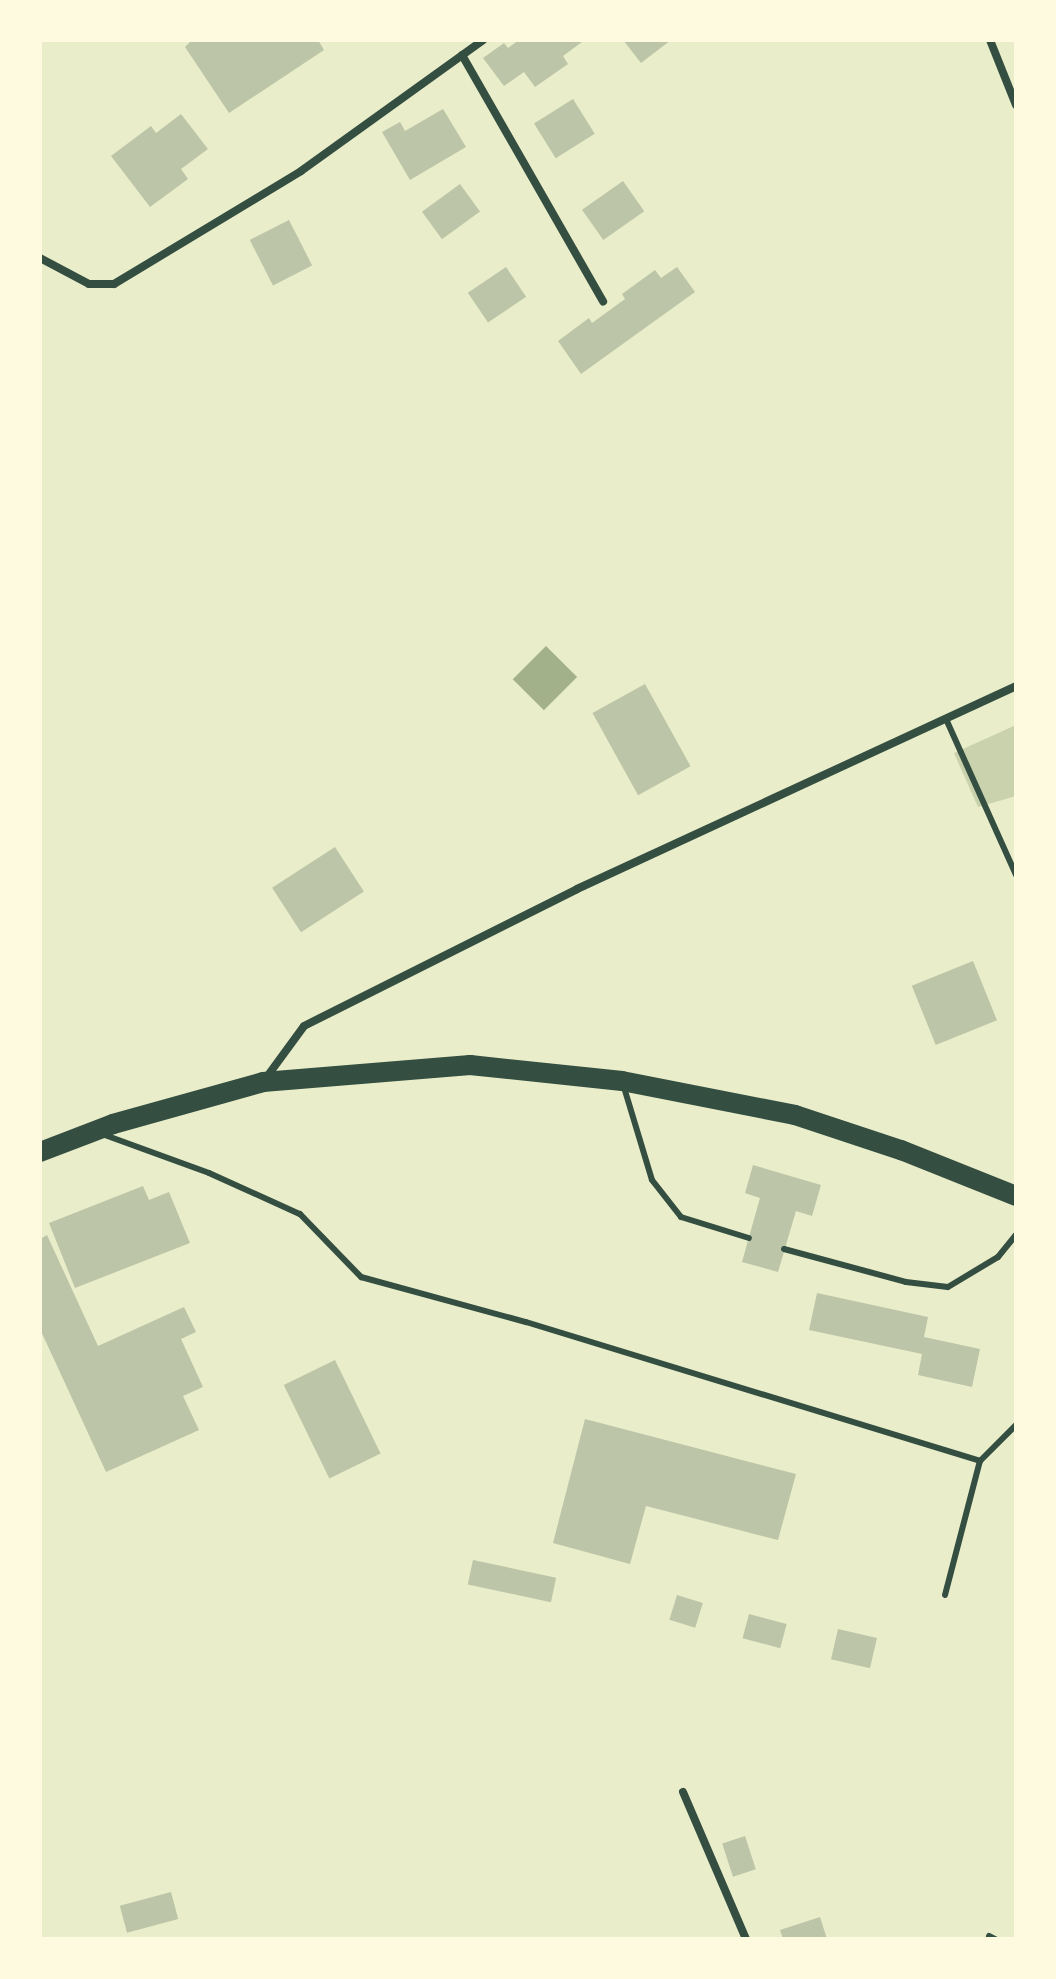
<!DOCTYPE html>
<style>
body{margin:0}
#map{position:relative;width:1056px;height:1979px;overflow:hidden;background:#e9edc9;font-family:"Alegreya Sans",sans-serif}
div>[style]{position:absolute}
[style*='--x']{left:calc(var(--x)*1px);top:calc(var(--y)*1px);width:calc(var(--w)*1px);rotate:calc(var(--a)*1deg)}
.green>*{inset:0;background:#cad2ad}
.water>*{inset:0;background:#a3b18a;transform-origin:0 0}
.building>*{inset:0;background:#bcc5a7;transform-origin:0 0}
.service>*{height:6px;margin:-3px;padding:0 3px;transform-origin:3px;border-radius:3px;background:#344e41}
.minor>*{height:8px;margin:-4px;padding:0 4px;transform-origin:4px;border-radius:4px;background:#344e41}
.primary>*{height:20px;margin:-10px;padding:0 10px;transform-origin:10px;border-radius:10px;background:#344e41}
span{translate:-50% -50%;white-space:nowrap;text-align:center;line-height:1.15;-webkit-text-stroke:8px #fefae0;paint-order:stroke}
.frame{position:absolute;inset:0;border:42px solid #fefae0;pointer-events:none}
</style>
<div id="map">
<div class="green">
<i style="clip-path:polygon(1016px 725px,1016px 796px,978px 807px,954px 753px)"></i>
</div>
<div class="water">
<i style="left:546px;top:646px;width:44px;height:47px;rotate:45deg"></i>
</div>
<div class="building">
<i style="clip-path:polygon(192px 40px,318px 40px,324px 50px,229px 113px,185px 47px)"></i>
<i style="clip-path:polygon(519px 40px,581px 40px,582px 42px,563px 56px,568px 64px,535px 87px,524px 72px,504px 86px,483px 58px,504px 43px,508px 48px)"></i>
<i style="clip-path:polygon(623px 40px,671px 40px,641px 63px)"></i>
<i style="left:573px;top:99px;width:41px;height:46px;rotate:58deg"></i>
<i style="clip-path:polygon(443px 109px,466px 147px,410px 180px,382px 132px,400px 122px,405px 131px)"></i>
<i style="clip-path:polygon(181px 114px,208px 149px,181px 169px,188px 179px,150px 207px,111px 156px,151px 126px,156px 133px)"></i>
<i style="left:623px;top:181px;width:37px;height:50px;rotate:55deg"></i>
<i style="left:460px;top:184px;width:34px;height:47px;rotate:54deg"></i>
<i style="left:289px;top:220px;width:51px;height:44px;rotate:63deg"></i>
<i style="left:506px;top:267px;width:36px;height:46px;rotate:56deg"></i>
<i style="clip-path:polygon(677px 267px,695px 292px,581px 374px,558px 341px,589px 318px,592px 323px,625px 299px,622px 294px,655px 270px,661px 278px)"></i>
<i style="left:645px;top:684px;width:94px;height:60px;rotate:61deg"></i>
<i style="left:335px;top:847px;width:53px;height:75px;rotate:57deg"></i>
<i style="left:973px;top:961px;width:64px;height:66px;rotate:68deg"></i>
<i style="clip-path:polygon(753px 1165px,821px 1185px,812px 1216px,796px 1211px,778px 1272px,742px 1262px,760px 1198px,745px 1193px)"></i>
<i style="clip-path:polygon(143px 1186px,149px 1200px,169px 1192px,190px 1243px,75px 1288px,49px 1223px)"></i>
<i style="clip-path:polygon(47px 1235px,98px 1346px,184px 1307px,196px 1332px,181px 1339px,203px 1387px,183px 1396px,199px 1430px,106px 1472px,40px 1329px,40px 1239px)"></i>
<i style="clip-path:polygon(817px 1293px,928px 1317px,924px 1337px,980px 1349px,972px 1387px,918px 1375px,922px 1354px,809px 1330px)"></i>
<i style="left:335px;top:1360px;width:104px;height:57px;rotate:64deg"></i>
<i style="clip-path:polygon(585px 1419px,796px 1474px,778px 1540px,646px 1506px,630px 1564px,553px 1543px)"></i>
<i style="left:473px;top:1560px;width:85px;height:25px;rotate:12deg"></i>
<i style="left:677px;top:1595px;width:27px;height:26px;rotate:17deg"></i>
<i style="left:749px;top:1614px;width:39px;height:25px;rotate:15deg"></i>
<i style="left:838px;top:1629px;width:40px;height:31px;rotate:13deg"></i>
<i style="left:745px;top:1836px;width:35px;height:24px;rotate:72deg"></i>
<i style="left:171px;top:1892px;width:28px;height:53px;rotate:75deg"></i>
<i style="clip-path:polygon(820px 1917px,827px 1939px,783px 1939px,780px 1930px)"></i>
</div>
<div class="service">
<i style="--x:946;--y:719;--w:171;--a:65.8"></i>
<i style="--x:623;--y:1084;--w:100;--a:73.2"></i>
<i style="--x:652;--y:1180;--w:47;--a:51.9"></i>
<i style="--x:681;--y:1217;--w:71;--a:17.2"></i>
<i style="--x:102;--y:1134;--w:114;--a:20"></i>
<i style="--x:209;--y:1173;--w:100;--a:24.3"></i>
<i style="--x:300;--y:1214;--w:88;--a:45.9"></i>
<i style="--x:361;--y:1277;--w:171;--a:15.3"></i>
<i style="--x:526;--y:1322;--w:475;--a:17"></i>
<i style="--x:784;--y:1249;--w:126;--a:15.1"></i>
<i style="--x:906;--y:1282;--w:42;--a:6.8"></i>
<i style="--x:948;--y:1287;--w:58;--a:-31"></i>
<i style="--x:998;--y:1257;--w:28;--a:-51"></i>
<i style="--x:945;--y:1595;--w:138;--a:-75.4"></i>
<i style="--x:980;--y:1461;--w:51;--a:-45"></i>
<i style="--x:989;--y:1936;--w:7;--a:27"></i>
</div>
<div class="minor">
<i style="--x:990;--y:40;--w:70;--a:68.2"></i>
<i style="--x:462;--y:55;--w:284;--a:60.2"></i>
<i style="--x:40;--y:258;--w:55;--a:28"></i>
<i style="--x:89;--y:284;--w:25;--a:0"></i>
<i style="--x:114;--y:284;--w:218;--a:-31.1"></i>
<i style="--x:301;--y:171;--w:224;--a:-35.7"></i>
<i style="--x:266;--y:1078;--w:64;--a:-53.8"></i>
<i style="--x:304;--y:1026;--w:305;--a:-26.6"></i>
<i style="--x:577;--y:889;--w:484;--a:-24.8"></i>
<i style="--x:683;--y:1792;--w:160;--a:66.8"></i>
</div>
<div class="primary">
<i style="--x:40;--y:1152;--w:78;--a:-21"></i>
<i style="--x:113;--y:1124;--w:156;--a:-15.6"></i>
<i style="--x:263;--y:1082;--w:208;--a:-4.7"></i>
<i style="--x:470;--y:1065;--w:153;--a:6"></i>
<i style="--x:622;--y:1081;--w:176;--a:11.1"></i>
<i style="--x:795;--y:1115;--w:112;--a:18.3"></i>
<i style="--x:901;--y:1150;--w:124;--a:21.8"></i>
</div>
<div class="frame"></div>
</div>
